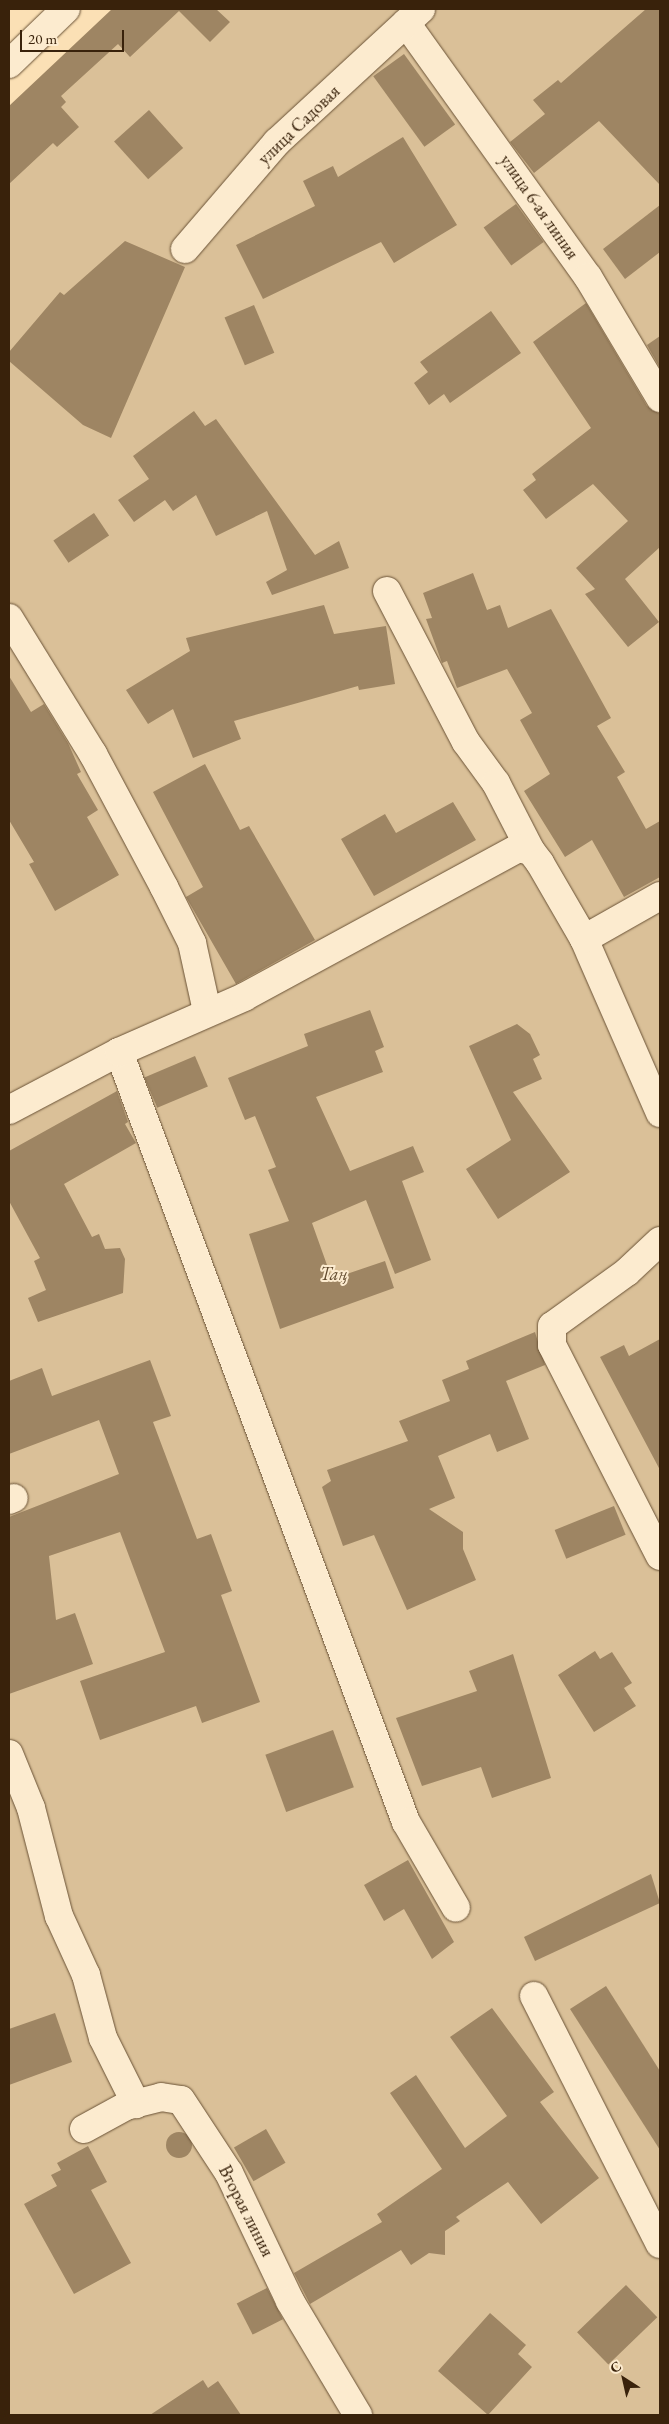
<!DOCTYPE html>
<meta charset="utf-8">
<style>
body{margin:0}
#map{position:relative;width:669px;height:2424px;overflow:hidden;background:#fbe0b5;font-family:"EB Garamond",serif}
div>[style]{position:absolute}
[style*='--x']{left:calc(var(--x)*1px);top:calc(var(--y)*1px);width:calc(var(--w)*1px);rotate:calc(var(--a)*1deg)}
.green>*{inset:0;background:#dac098}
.building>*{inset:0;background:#9e8563;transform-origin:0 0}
.round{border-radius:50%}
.roads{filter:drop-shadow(0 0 1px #6a5236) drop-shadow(0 0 1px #6a5236)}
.street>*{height:28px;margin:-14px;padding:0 14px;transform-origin:14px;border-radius:14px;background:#fcebcf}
span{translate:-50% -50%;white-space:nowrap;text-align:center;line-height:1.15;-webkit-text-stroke:4px #fcebcf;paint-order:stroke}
.street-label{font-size:18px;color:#39220b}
.park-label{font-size:18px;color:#614a2e;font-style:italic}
.frame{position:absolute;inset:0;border:10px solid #39220b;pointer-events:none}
.north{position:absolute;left:599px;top:2354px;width:50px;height:50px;-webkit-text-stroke:4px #fcebcf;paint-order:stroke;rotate:325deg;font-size:14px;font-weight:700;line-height:20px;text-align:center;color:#39220b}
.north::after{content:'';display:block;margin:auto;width:18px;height:22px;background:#39220b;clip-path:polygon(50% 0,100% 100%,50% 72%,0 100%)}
.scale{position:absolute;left:20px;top:30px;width:104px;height:22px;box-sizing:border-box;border:2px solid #39220b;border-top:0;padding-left:6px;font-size:15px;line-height:18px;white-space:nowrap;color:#39220b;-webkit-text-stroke:4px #fcebcf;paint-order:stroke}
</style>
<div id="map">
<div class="green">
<i style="clip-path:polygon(142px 9px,660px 9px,660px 2415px,9px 2415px,9px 133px)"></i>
</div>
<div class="building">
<i style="clip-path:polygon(112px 9px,216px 9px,230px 22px,210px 42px,179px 11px,130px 57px,118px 44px,61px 96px,66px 102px,61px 107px,79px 127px,57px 147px,53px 143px,9px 184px,9px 106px)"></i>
<i style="clip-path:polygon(646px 9px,660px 9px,660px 185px,599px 121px,534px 173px,510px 142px,545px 114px,533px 100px,558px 80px,561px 83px)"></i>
<i style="left:404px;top:54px;width:87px;height:38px;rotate:54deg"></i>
<i style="left:149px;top:110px;width:51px;height:47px;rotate:48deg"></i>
<i style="clip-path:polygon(403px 137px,457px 225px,394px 263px,381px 242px,263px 299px,236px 245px,315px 206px,303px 181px,333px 166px,338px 177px)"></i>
<i style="left:516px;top:204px;width:47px;height:40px;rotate:54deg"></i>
<i style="clip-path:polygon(660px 205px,660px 252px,625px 279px,603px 249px)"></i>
<i style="clip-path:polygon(125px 241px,185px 267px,111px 438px,83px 425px,9px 361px,9px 352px,60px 292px,64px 295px)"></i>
<i style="clip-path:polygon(586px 303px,647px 406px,660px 414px,660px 547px,625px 579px,659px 622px,628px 647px,585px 594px,595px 589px,576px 568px,628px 521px,593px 484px,546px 519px,523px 490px,536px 480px,532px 474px,591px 428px,533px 342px)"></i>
<i style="left:254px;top:305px;width:52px;height:32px;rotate:67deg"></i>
<i style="clip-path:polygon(491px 311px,521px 353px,450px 403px,444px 394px,429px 405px,414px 383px,428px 372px,420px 362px)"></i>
<i style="clip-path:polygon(660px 336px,660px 368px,647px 345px)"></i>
<i style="clip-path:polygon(194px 411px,205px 426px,216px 419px,315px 555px,339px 541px,349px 568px,272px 595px,266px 582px,287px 570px,267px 511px,216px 536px,196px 495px,173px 511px,165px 500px,134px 522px,118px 500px,149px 479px,133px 456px)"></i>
<i style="left:94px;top:513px;width:27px;height:49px;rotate:56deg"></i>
<i style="clip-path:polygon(473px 573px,487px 610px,500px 605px,508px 628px,551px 609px,611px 718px,597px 726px,625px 772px,617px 777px,646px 829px,660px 821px,660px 877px,624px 897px,592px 840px,565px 857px,524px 791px,550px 774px,520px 720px,532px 713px,507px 669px,457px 688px,447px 661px,442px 663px,426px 619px,432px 618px,423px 593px)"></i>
<i style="clip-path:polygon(324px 605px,334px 634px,386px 626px,395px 684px,359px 690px,358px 686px,234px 721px,241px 739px,193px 758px,173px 709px,148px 724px,126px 690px,190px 651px,186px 638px)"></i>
<i style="clip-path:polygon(9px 676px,31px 712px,44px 704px,68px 743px,81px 772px,77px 774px,98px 810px,87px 817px,119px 875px,55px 911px,29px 864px,34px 862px,9px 820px)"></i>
<i style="clip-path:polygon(205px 764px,240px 830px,249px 826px,315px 940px,236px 984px,186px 897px,203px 887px,153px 792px)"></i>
<i style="clip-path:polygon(453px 802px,476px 840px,374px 896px,341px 839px,385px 814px,396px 833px)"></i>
<i style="clip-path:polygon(370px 1010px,384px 1047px,375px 1051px,383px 1072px,316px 1097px,350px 1171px,413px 1146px,424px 1172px,402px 1181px,431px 1260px,395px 1274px,366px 1200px,312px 1223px,332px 1279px,385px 1261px,394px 1288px,280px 1329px,249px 1234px,289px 1221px,268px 1170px,276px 1167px,255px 1116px,245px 1120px,228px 1078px,308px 1046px,304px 1034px)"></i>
<i style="clip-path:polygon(517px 1024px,530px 1034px,540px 1055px,533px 1059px,542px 1079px,513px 1092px,570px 1172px,498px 1219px,466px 1169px,511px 1140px,469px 1046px)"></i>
<i style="left:195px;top:1056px;width:33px;height:55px;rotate:67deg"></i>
<i style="clip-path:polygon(117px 1091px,128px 1122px,125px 1124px,136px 1143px,64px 1184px,92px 1237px,99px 1234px,105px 1249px,120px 1248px,125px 1259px,123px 1293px,38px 1322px,28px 1298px,46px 1290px,34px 1261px,40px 1258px,9px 1201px,9px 1151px)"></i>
<i style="clip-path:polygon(535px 1332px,545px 1365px,506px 1381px,529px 1439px,497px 1452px,490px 1434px,438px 1456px,455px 1498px,429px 1509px,463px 1532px,463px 1549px,476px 1580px,407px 1610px,374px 1535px,343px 1546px,322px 1487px,331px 1481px,327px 1470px,408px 1441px,399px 1421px,450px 1401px,442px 1380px,469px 1369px,466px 1361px)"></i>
<i style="clip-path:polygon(660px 1339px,660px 1470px,600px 1357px,624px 1345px,629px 1356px)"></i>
<i style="clip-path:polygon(150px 1360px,171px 1416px,153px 1422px,197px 1539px,211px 1534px,232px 1591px,221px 1595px,260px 1702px,202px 1723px,196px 1706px,100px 1740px,80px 1681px,165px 1652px,120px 1532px,49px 1556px,56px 1620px,75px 1613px,93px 1664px,9px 1694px,9px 1517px,119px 1474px,99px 1420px,9px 1454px,9px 1381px,42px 1368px,52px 1396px)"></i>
<i style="left:614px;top:1506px;width:31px;height:64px;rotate:68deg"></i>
<i style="clip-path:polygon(595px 1651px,600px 1659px,612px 1652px,632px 1683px,624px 1688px,636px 1706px,594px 1732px,558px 1675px)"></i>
<i style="clip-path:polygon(513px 1654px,551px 1778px,492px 1798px,481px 1767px,422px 1786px,396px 1718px,477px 1691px,469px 1671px)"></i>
<i style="left:333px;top:1730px;width:61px;height:72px;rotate:70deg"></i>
<i style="clip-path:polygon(408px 1860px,454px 1942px,432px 1959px,404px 1909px,384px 1921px,364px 1885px)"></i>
<i style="clip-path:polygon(651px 1874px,660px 1903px,535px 1961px,524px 1937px)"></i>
<i style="clip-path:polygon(606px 1986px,660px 2071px,660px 2150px,570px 2009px)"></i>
<i style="clip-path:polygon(492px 2008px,554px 2092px,540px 2102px,599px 2178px,541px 2224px,508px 2182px,456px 2217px,460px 2221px,445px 2231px,445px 2255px,429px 2253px,411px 2265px,401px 2250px,310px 2304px,294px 2273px,382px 2222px,377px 2214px,442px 2169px,390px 2093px,416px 2075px,465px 2148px,507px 2116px,450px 2037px)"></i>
<i style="clip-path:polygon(55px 2013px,72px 2062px,9px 2085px,9px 2029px)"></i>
<i style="left:266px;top:2129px;width:39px;height:37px;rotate:60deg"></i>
<i class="round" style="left:166px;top:2132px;width:26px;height:26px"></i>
<i style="clip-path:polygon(88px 2146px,107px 2182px,91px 2190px,131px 2263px,74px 2294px,24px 2204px,57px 2186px,51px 2175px,61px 2170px,57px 2163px)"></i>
<i style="left:626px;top:2285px;width:45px;height:68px;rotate:46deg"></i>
<i style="left:267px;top:2288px;width:35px;height:34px;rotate:63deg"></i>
<i style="clip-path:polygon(490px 2313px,526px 2345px,518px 2354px,532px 2367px,488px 2415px,438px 2371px)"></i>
<i style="clip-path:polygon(203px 2380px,208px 2388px,218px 2381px,241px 2415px,150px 2415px)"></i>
</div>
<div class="roads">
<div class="street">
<i style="--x:406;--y:23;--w:312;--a:54.4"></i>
<i style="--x:588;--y:277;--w:141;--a:59.2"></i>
<i style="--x:9;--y:64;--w:79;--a:-44"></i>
<i style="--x:185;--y:249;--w:141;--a:-49.3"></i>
<i style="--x:277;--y:142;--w:196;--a:-42.7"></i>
<i style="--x:387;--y:591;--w:170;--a:62.4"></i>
<i style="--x:466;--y:742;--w:51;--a:53.8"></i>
<i style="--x:496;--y:783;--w:76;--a:62.8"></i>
<i style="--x:9;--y:618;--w:160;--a:58.3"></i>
<i style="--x:93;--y:754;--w:151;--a:61.9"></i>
<i style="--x:164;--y:887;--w:63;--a:63.4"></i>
<i style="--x:192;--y:943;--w:70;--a:77.6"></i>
<i style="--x:584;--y:939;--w:190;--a:66.4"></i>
<i style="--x:119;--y:1052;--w:822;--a:69.56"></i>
<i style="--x:406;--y:1822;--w:99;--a:59.8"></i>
<i style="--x:9;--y:1110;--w:124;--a:-27.8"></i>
<i style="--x:119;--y:1052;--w:137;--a:-23.7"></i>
<i style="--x:244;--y:997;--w:312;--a:-28.5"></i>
<i style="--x:518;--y:848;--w:13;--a:13"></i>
<i style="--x:531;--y:851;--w:15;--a:53"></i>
<i style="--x:540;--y:863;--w:88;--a:59.9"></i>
<i style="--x:584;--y:939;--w:87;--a:-29.5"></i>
<i style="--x:660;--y:1241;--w:45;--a:136.8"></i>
<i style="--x:627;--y:1272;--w:92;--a:144.2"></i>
<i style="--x:552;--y:1326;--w:19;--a:90"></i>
<i style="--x:552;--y:1345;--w:237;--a:62.9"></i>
<i style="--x:9;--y:1500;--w:5;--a:-22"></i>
<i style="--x:9;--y:1754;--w:58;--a:67.8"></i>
<i style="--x:31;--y:1808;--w:112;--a:75.5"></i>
<i style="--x:59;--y:1916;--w:65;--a:65.4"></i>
<i style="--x:86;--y:1975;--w:65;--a:74.9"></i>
<i style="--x:103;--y:2038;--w:74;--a:63.4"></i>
<i style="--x:534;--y:1996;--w:278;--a:63.1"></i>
<i style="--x:84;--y:2129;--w:48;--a:-28.7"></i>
<i style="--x:126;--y:2106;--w:36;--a:-14"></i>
<i style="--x:161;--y:2097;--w:20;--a:9"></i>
<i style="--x:181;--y:2100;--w:87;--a:56.7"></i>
<i style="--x:229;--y:2173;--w:142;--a:64.5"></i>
<i style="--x:290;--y:2301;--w:133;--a:59.2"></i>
</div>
</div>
<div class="street-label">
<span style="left:299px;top:125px;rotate:-44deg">улица Садовая</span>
<span style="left:539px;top:207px;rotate:55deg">улица 6-ая линия</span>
<span style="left:246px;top:2211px;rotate:63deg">Вторая линия</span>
</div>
<div class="park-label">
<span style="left:334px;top:1274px">Таң</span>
</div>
<div class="frame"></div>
<div class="north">С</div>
<div class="scale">20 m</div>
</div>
